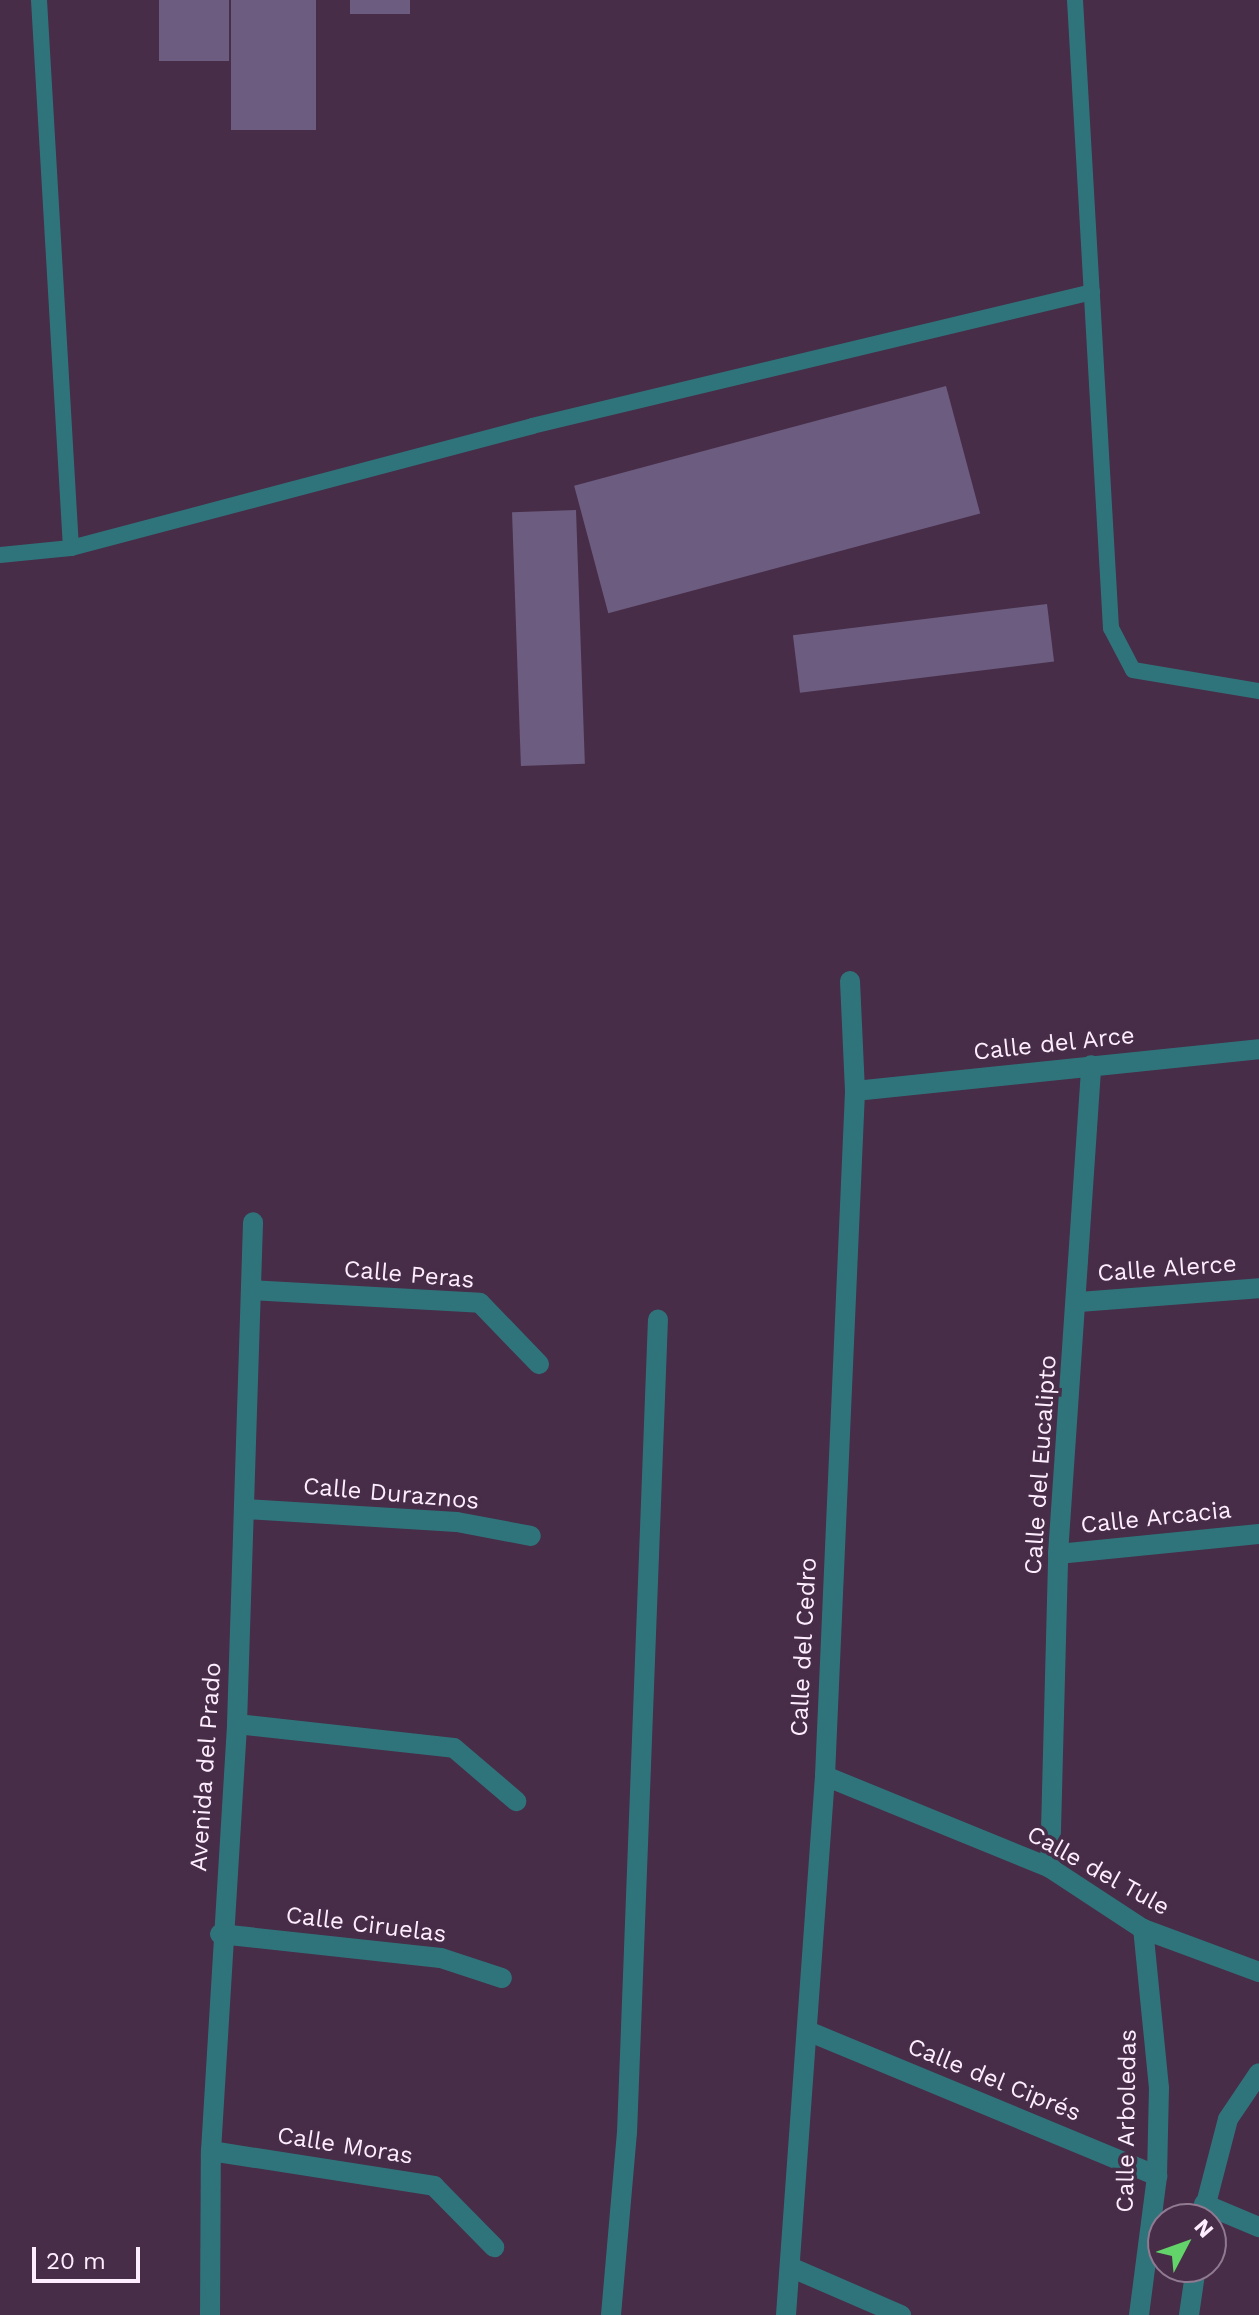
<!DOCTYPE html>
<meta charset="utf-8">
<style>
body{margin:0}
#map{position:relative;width:1259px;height:2315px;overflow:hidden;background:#472d48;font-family:"Work Sans",sans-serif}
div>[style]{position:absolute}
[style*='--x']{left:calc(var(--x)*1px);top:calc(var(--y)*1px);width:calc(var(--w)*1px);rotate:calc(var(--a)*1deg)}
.building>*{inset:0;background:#6c5c7f;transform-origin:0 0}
.lane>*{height:16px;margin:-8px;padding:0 8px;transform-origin:8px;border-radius:8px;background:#30747b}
.street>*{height:20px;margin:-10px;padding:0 10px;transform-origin:10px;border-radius:10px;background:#30747b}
span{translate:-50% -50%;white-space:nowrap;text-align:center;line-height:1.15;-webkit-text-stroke:7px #472d48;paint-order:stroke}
.street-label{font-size:24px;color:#feedff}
.north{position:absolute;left:1147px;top:2203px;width:80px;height:80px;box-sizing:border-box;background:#472d48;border:2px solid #907a91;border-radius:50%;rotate:49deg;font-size:22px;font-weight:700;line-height:32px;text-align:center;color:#feedff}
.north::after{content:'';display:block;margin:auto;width:28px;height:36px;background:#62d469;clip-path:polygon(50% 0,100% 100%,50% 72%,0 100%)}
.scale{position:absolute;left:32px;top:2247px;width:108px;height:36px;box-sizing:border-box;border:4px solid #feedff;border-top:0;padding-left:10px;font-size:24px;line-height:28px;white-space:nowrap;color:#feedff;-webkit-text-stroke:6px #472d48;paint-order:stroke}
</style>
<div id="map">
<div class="building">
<i style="left:159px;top:0;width:70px;height:61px"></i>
<i style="left:231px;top:0;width:85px;height:130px"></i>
<i style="left:350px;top:0;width:60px;height:14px"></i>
<i style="left:946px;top:386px;width:132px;height:385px;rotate:75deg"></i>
<i style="left:576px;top:510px;width:254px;height:64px;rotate:88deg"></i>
<i style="left:1047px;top:604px;width:58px;height:256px;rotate:83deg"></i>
</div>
<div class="lane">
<i style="--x:39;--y:0;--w:549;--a:86.66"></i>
<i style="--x:71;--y:548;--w:477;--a:-14.8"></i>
<i style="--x:532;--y:426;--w:576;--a:-13.46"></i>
<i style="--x:1075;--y:0;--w:629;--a:86.72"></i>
<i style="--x:1111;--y:628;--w:47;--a:62.4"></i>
<i style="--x:1133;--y:670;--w:128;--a:9.5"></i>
<i style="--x:0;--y:555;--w:71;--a:-5.6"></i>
</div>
<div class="street">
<i style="--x:855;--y:1091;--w:406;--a:-5.9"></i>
<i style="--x:251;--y:1290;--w:229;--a:3.2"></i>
<i style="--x:480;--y:1303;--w:85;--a:46"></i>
<i style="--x:1079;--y:1302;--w:181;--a:-4.4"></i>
<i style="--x:245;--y:1509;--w:212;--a:3.5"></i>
<i style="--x:457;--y:1522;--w:75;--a:10.7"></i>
<i style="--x:1058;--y:1554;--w:202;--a:-5.7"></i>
<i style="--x:237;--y:1724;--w:218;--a:6.3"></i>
<i style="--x:454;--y:1748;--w:82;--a:40.5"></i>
<i style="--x:825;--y:1776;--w:243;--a:22.2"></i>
<i style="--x:1050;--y:1868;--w:111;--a:33.3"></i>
<i style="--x:1143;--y:1929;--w:124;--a:20.3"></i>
<i style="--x:1050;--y:1868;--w:314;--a:-88.5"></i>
<i style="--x:1058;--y:1554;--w:490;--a:-86.1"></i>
<i style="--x:220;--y:1934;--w:222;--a:6.2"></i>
<i style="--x:441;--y:1958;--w:64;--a:18.2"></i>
<i style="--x:810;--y:2032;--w:376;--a:22.5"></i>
<i style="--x:211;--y:2151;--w:226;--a:8.9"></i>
<i style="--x:434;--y:2186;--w:86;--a:45.5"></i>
<i style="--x:1204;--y:2204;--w:60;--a:22.7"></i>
<i style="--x:1202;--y:2219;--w:103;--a:-75.4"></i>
<i style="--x:1228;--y:2119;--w:55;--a:-56"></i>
<i style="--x:790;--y:2267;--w:121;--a:23.4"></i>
<i style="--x:210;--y:2315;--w:164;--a:-89.7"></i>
<i style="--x:211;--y:2151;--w:428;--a:-86.5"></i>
<i style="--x:237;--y:1724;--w:502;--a:-88.17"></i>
<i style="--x:611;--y:2315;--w:183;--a:-85"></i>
<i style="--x:627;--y:2133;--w:814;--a:-87.82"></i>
<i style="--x:786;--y:2315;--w:540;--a:-85.86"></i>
<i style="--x:825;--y:1776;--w:686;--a:-87.49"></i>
<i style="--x:855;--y:1091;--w:110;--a:-92.6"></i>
<i style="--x:1139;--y:2315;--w:140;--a:-82.6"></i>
<i style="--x:1157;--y:2176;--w:88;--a:-88.7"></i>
<i style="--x:1159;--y:2088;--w:160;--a:-95.7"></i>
<i style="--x:1189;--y:2315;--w:49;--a:-81.7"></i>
</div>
<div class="street-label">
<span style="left:1054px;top:1044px;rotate:-6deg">Calle del Arce</span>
<span style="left:1167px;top:1269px;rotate:-4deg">Calle Alerce</span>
<span style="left:409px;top:1275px;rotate:5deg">Calle Peras</span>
<span style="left:1041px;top:1465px;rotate:-86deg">Calle del Eucalipto</span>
<span style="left:391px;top:1494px;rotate:5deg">Calle Duraznos</span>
<span style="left:1156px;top:1518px;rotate:-6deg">Calle Arcacia</span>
<span style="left:804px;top:1647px;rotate:-87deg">Calle del Cedro</span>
<span style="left:206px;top:1767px;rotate:-86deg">Avenida del Prado</span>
<span style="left:1098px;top:1871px;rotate:29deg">Calle del Tule</span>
<span style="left:366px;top:1925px;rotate:7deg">Calle Ciruelas</span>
<span style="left:994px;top:2080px;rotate:22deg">Calle del Ciprés</span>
<span style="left:1127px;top:2121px;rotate:-89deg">Calle Arboledas</span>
<span style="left:345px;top:2146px;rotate:9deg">Calle Moras</span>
</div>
<div class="north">N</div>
<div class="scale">20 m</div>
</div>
